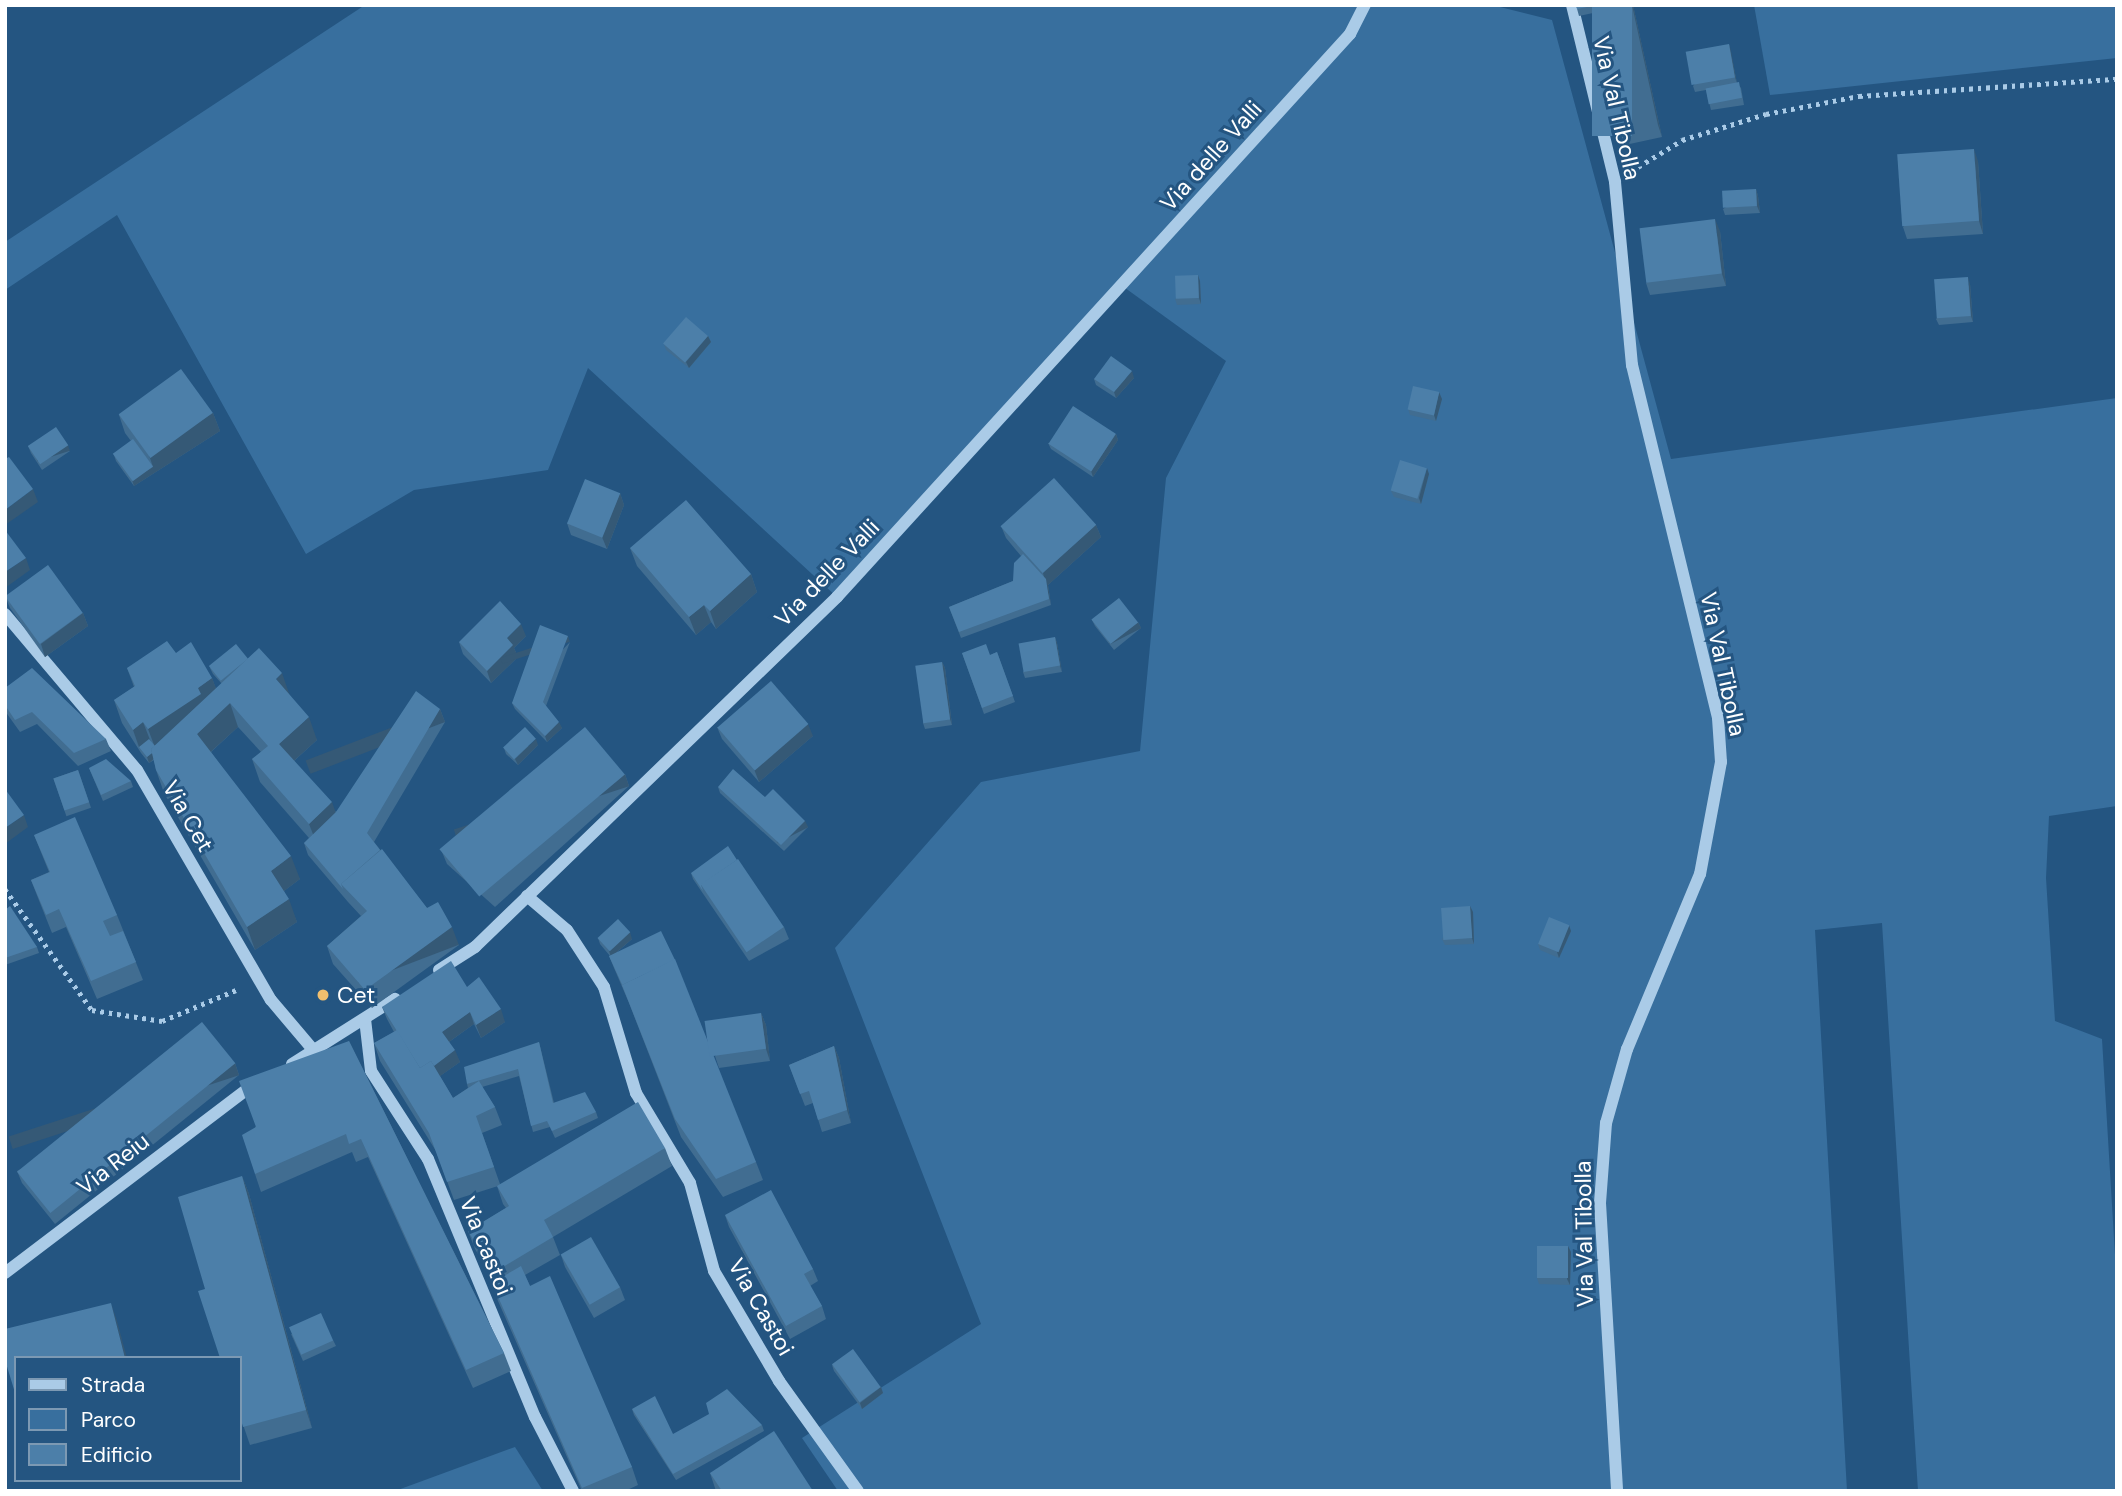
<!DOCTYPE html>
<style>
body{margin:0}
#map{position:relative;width:2122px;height:1496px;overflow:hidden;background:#245581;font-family:"DM Sans",sans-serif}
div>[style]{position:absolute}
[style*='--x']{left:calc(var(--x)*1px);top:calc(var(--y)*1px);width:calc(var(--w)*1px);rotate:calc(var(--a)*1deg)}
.green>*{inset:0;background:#386f9e}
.path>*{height:4.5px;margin-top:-2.25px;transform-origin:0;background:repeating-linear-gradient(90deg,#aacbe7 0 3.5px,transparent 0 8.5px)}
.minor>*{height:12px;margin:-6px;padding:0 6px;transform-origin:6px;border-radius:6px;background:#aacbe7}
.wall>*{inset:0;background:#416d91;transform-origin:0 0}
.shaded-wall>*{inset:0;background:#355976;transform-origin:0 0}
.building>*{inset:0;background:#4c7fa9;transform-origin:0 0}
.dots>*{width:19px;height:19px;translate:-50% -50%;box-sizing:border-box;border:4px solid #245581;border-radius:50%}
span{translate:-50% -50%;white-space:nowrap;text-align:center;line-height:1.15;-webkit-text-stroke:6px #245581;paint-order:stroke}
.street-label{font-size:23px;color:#fff}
.poi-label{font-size:23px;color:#fff}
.left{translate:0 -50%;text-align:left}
.frame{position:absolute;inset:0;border:7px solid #fff;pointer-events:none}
.legend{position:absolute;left:14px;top:1356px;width:228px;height:126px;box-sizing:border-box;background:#245581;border:2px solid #7c99b3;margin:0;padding:9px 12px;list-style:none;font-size:21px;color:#fff}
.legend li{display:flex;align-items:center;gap:14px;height:35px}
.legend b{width:35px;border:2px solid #7c99b3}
</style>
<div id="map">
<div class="green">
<i style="clip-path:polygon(365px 5px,1492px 5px,1552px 20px,1671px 459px,2117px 398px,2117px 806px,2049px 816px,2046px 878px,2055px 1021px,2102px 1039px,2117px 1288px,2117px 1491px,1918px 1491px,1882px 923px,1815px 930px,1847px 1491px,838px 1491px,802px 1438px,981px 1324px,835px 948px,981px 782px,1140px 751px,1166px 478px,1226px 361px,1121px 285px,837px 597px,588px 368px,548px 470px,414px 490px,306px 554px,117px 215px,5px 290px,5px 242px)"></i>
<i style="clip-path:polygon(1754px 5px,2117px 5px,2117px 58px,1770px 95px)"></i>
<i style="clip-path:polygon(515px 1447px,543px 1491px,395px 1491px)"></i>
</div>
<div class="path">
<i style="--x:1638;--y:167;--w:52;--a:-31.5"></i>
<i style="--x:1682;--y:140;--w:88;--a:-17.2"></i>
<i style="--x:1766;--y:114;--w:95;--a:-11"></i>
<i style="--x:1859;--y:96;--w:259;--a:-3.8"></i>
<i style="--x:5;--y:889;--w:149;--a:54.3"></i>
<i style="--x:92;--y:1010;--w:71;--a:8.9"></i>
<i style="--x:162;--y:1021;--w:80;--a:-22.7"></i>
</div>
<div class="minor">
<i style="--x:1572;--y:5;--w:182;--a:76.3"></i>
<i style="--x:1615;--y:182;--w:184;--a:84.7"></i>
<i style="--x:1632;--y:365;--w:363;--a:76.3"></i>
<i style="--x:1718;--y:718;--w:44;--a:86.1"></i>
<i style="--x:1721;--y:762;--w:114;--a:100.6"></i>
<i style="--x:1700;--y:874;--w:190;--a:112.6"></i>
<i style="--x:1627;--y:1049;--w:77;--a:105.8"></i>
<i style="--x:1606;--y:1123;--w:80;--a:94.3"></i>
<i style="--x:1600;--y:1203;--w:289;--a:86.6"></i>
<i style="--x:5;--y:614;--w:204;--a:49.8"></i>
<i style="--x:137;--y:770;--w:266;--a:59.8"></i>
<i style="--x:271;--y:1000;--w:68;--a:49.8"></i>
<i style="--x:527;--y:896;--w:52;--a:40.4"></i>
<i style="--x:567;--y:930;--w:68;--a:57"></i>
<i style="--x:604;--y:987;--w:111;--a:73.2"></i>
<i style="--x:636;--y:1093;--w:105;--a:59"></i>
<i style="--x:690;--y:1183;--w:91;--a:74.7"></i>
<i style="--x:714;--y:1271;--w:128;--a:59.4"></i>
<i style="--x:779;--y:1381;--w:135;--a:54.3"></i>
<i style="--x:439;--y:970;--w:43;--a:-32.6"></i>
<i style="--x:475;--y:947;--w:504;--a:-44.03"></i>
<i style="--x:837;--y:597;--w:762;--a:-47.66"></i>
<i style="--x:1350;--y:34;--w:33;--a:-63"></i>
<i style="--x:365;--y:1019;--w:52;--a:83.4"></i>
<i style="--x:371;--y:1071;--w:105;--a:57.1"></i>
<i style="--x:428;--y:1159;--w:279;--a:67.5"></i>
<i style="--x:535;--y:1417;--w:83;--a:62.8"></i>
<i style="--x:292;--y:1064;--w:122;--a:-32.3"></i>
<i style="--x:5;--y:1273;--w:313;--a:-37.2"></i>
</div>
<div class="wall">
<i style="clip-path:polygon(1576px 5px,1633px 5px,1662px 137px,1625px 145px,1620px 133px,1593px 13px,1579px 16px)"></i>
<i style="clip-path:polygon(1729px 44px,1737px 83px,1741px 88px,1744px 105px,1711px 110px,1706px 90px,1695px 92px,1693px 86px)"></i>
<i style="clip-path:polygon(1978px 161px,1983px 234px,1907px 239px,1903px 227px)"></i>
<i style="clip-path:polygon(1756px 189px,1758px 196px,1760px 213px,1725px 215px,1723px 209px)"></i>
<i style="clip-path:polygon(1720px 231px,1726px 286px,1650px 295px,1646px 283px)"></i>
<i style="clip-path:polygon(1200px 281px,1201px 304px,1177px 305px,1175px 299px)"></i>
<i style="clip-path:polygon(1970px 284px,1973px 322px,1939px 325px,1936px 319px)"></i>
<i style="clip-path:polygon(708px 336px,711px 342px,689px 368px,666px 350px,664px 344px)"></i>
<i style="clip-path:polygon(1134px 378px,1116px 398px,1096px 385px,1094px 379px)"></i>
<i style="clip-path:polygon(1442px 399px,1436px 421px,1410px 415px,1408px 409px)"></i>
<i style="clip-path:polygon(213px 413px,220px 431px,134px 486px,116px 461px,114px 455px,131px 441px,125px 433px,119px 415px)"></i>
<i style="clip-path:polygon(1116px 434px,1118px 440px,1093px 477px,1051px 449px,1048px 443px)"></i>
<i style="clip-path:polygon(28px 446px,70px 451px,42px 470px,31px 453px)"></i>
<i style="clip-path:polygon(1429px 474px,1421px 504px,1394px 497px,1391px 491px)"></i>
<i style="clip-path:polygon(620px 493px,624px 505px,607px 549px,571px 535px,567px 523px)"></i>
<i style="clip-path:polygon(1096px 525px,1101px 537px,1048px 585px,1051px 605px,961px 638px,949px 607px,1013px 581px,1021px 556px,1006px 538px,1001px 526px)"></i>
<i style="clip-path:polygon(630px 548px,751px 574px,757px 592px,716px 629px,711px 622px,696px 635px,637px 566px)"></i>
<i style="clip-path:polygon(5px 596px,83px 613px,88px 626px,45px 657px,10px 608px)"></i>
<i style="clip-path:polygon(1092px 620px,1138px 622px,1141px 628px,1114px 650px,1095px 626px)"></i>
<i style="clip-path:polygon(526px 636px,514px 648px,518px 657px,491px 683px,463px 654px,459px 642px)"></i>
<i style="clip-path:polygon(1055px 637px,1057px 643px,1062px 672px,1025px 678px,1023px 672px)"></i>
<i style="clip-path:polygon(570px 642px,546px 706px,562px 728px,547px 742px,515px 709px,512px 703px)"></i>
<i style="clip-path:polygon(997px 652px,1015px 702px,984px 714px,962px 653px,990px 655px)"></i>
<i style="clip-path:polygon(176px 653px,212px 678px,216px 689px,222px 684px,213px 674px,210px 668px,248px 659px,290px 696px,317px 740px,294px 761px,336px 812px,440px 709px,445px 722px,374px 842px,427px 908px,459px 945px,372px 1008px,333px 964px,327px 946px,361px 916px,348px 902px,308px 855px,304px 843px,309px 838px,260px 782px,252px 759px,261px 752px,238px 727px,211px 752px,300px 879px,284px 891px,297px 922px,255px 950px,164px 793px,156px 770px,154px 760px,149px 763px,141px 753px,122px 723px,114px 700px,134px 687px,127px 668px)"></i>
<i style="clip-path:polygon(942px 662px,945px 668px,952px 725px,925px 729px,923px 723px)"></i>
<i style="clip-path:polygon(5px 688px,106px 739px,111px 751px,78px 766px,37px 724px,20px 732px,5px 711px)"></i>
<i style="clip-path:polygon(717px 727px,813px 736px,759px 782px,722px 739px)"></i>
<i style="clip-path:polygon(538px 745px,518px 765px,506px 754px,504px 748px)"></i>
<i style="clip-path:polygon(89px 768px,131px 781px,133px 787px,103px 801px)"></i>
<i style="left:78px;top:770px;width:40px;height:26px;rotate:71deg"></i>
<i style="clip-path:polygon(625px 774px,629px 786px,495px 907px,447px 864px,442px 852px)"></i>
<i style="clip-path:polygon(718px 787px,808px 827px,784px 851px,720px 793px)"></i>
<i style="clip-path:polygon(34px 835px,117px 915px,143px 980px,97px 999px,66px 927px,52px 933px,38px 898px,31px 880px,49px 872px)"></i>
<i style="clip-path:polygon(691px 873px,784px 927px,789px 939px,749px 961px,693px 879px)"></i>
<i style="clip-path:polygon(1470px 906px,1473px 912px,1474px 944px,1445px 945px,1442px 939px)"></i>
<i style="clip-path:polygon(5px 910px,37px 947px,39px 953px,5px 965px)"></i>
<i style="clip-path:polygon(1571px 931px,1559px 958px,1540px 950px,1538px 944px)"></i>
<i style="clip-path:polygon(598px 938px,632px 939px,616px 953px,756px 1162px,763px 1180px,723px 1197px,681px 1137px,629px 1003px,614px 968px,609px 956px,610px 956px,600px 944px)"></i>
<i style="clip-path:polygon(467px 987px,505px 1022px,481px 1038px,474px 1024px,449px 1042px,460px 1062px,440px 1076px,453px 1098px,468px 1088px,467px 1084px,539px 1042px,554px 1103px,596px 1112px,598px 1118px,555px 1138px,550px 1127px,533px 1132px,519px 1076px,482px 1087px,495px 1107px,502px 1125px,482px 1133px,500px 1184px,665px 1148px,672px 1166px,553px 1237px,560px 1255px,525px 1275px,530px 1286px,632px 1467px,638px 1485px,625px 1491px,582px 1491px,498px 1301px,492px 1283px,494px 1281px,475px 1249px,468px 1231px,506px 1208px,503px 1204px,497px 1186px,498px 1186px,454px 1200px,436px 1151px,380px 1061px,374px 1043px,394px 1032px,387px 1019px,382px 1007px)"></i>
<i style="clip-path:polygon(761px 1013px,766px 1025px,770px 1061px,719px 1068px,715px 1056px)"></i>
<i style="clip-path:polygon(349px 1041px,504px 1353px,511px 1371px,473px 1388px,368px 1157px,356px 1162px,352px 1152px,261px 1192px,255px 1174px,255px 1127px)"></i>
<i style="clip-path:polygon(834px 1046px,839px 1058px,851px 1123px,822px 1132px,813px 1103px,805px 1106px,789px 1065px)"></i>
<i style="clip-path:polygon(235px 1063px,239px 1075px,55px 1224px,22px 1183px,17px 1171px)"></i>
<i style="clip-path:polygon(242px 1176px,249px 1194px,312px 1428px,250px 1445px,240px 1416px,205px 1289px)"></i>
<i style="clip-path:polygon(725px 1215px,813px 1269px,818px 1281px,810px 1286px,822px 1306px,826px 1319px,790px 1339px,729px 1227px)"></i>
<i style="clip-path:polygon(1571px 1252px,1570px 1285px,1539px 1284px,1537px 1278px)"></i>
<i style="clip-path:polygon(561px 1255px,620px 1287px,625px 1300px,594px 1318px,565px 1267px)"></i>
<i style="clip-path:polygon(291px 1334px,333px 1340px,336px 1346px,303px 1361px)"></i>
<i style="clip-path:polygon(832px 1365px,881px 1387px,883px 1393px,862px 1409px,834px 1371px)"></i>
<i style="clip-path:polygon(632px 1409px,673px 1434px,762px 1425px,764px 1431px,676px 1480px,634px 1415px)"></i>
<i style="clip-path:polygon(710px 1473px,813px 1491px,716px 1491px)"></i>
</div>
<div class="shaded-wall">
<i style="clip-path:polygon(1632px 5px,1633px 5px,1662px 137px,1658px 125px)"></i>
<i style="clip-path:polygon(1729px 44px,1731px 51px,1737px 84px,1735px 77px)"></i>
<i style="clip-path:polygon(1974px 149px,1978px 161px,1983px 234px,1979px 221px)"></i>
<i style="clip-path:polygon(1756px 189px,1758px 196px,1760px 213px,1757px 206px)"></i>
<i style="clip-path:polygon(1715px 219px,1720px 231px,1726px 286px,1722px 274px)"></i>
<i style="clip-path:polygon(1198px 275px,1200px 281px,1201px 304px,1199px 298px)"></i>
<i style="clip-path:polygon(1968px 277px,1970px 284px,1973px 322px,1971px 316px)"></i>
<i style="clip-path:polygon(708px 336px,711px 342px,689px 368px,686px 362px)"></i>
<i style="clip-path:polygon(1132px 371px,1134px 378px,1116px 398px,1114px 392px)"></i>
<i style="clip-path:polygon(1439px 392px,1442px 399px,1436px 421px,1434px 415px)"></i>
<i style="clip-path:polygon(213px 413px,220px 431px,134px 486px,132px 480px,153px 467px,149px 455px)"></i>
<i style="clip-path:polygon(1116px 434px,1118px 440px,1093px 477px,1091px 471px)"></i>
<i style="left:68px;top:445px;width:6px;height:34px;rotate:72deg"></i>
<i style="clip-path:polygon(1427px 468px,1429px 474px,1421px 504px,1419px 498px)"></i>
<i style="clip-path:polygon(33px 489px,38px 502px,5px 525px,5px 510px)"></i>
<i style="clip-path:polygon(620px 493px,624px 505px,607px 549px,602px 537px)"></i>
<i style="clip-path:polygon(1096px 525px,1101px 537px,1048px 585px,1051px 605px,1043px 573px)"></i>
<i style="clip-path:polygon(26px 558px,30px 570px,5px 588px,5px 572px)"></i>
<i style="clip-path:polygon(751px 574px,757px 592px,716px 629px,710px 611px)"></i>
<i style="clip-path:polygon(704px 605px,711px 622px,696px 635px,689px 617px)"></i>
<i style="clip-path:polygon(83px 613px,88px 626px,45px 657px,41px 644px)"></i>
<i style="left:1138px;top:622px;width:7px;height:35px;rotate:63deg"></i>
<i style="clip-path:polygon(521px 624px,526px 636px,514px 648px,518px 657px,491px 683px,487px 671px,507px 638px)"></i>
<i style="left:568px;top:636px;width:6px;height:71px;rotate:72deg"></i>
<i style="clip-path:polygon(1055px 637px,1057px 643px,1062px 672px,1060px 666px)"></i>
<i style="clip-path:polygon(942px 662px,945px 668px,952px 725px,950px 719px)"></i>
<i style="clip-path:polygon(282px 673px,290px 696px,276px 679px)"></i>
<i style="clip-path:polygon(212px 678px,221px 701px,149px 763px,147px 757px,156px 750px,148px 729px,198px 688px)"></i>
<i style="clip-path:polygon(230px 703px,238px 727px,205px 757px,197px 734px)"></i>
<i style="left:440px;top:709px;width:14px;height:144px;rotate:69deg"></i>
<i style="clip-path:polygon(309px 717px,317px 740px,287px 767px,279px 744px)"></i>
<i style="clip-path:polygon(143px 722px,152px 745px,139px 747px,133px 730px)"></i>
<i style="clip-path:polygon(559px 722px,562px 728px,547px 742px,545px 736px)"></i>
<i style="clip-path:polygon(808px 724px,813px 736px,759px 782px,754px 769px)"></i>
<i style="clip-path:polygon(536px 739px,538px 745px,518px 765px,515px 759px)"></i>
<i style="left:625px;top:774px;width:13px;height:180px;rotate:72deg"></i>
<i style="clip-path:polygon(332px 802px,340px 825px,318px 847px,309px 824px)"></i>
<i style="clip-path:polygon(24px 815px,28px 827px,5px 844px,5px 828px)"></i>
<i style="left:805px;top:821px;width:7px;height:34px;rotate:63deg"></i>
<i style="clip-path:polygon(291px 856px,300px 879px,280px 894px,271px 871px)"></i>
<i style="clip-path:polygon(289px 899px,297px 922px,255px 950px,247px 927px)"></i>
<i style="clip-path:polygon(1470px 906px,1473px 912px,1474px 944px,1472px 938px)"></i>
<i style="clip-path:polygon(1569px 925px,1571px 931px,1559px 958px,1557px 952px)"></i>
<i style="left:452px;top:927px;width:19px;height:107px;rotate:69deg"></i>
<i style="clip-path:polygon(630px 932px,632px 939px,611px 957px,609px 951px)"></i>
<i style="clip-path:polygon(501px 1009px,505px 1022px,481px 1038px,476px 1025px)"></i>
<i style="clip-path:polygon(470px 1012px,474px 1024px,446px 1044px,442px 1032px)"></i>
<i style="clip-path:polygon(761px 1013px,766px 1025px,770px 1061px,766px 1049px)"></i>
<i style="clip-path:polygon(834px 1046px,839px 1058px,851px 1123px,847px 1110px)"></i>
<i style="clip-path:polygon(455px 1050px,460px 1062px,426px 1086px,422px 1074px)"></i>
<i style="left:235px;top:1063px;width:13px;height:238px;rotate:72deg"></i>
<i style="clip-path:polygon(242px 1176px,249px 1194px,312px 1428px,306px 1410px)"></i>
<i style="clip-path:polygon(1568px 1246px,1571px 1252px,1570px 1285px,1567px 1279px)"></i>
<i style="clip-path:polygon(111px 1303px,117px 1321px,127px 1358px,125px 1358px)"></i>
<i style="clip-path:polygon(881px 1387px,883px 1393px,862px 1409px,860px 1403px)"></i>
</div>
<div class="building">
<i style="clip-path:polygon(1576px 5px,1592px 5px,1592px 6px,1577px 9px)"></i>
<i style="left:1592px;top:5px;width:40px;height:131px"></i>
<i style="left:1729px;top:44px;width:34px;height:44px;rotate:80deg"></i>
<i style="left:1739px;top:82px;width:16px;height:34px;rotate:79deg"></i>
<i style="left:1974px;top:149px;width:72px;height:77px;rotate:86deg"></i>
<i style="left:1756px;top:189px;width:17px;height:34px;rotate:87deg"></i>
<i style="left:1715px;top:219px;width:55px;height:76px;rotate:83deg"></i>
<i style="left:1198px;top:275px;width:23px;height:23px;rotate:88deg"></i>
<i style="left:1968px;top:277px;width:39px;height:34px;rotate:86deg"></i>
<i style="left:686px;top:317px;width:29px;height:35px;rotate:41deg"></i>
<i style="clip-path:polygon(1111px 356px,1132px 371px,1114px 392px,1094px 379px)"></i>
<i style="left:181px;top:369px;width:54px;height:77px;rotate:54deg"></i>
<i style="left:1413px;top:386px;width:27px;height:24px;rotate:13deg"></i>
<i style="left:1073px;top:406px;width:51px;height:45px;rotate:33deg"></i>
<i style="left:56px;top:427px;width:22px;height:34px;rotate:56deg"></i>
<i style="left:133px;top:439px;width:34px;height:25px;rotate:54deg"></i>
<i style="clip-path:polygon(9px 457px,33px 489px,5px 510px,5px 459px)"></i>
<i style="left:1400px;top:460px;width:28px;height:32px;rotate:17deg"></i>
<i style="left:1054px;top:478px;width:63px;height:72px;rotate:48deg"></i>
<i style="left:585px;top:479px;width:38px;height:48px;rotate:22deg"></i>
<i style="clip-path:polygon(686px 500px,751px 574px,710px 611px,704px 605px,689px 617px,630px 548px)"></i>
<i style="clip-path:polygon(5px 530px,26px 558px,5px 572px)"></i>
<i style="clip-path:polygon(1023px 554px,1046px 579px,1049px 599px,959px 632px,949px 607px,1013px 581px,1014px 563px)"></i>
<i style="left:48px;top:565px;width:59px;height:53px;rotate:54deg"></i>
<i style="left:1119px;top:598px;width:31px;height:35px;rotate:52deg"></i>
<i style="clip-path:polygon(500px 601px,521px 624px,507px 638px,513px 645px,487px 671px,459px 642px)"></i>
<i style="clip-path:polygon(540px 625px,568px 636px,543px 702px,559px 722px,545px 736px,512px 703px)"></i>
<i style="left:1055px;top:637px;width:29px;height:37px;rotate:80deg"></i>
<i style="clip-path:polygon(167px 641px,176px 653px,191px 642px,212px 678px,198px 688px,201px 694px,148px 729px,143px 722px,133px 730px,114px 700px,135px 686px,127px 668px)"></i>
<i style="left:236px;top:644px;width:19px;height:35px;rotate:51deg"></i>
<i style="clip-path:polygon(986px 644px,990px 655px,997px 652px,1013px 696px,982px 708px,962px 653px)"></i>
<i style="clip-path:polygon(259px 648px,282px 673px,276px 679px,309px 717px,279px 744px,332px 802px,309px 824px,252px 759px,268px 746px,230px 703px,197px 734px,291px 856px,271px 871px,289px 899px,247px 927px,156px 770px,151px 749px)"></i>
<i style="left:942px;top:662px;width:58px;height:27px;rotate:82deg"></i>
<i style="clip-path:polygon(32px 668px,106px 739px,74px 753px,32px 712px,15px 720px,5px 705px,5px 688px)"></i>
<i style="left:771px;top:681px;width:57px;height:71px;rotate:49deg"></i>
<i style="clip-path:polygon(416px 691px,440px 709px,367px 833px,380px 850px,341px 884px,343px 889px,304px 843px,336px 812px)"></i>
<i style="left:525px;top:727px;width:16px;height:30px;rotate:47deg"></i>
<i style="left:585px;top:727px;width:62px;height:190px;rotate:50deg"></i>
<i style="clip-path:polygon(149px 739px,155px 746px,151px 749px,152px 753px,147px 757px,139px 747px)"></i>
<i style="clip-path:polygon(106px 759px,131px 781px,101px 795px,89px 768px)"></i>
<i style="clip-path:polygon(733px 769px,765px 797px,773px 789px,805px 821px,781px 845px,718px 787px)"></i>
<i style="left:78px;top:770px;width:34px;height:26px;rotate:71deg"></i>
<i style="clip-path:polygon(5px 789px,24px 815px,5px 828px)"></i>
<i style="clip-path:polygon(75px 817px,117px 915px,103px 921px,110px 936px,123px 931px,136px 962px,91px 981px,59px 909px,46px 915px,31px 880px,50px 872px,34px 835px)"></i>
<i style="clip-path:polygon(728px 846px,737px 860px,701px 885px,703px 891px,691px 873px)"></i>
<i style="clip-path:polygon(382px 849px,427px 908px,438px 902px,452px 927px,365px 990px,327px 946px,367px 911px,341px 884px)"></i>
<i style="left:738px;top:859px;width:82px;height:45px;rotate:56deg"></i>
<i style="clip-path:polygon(10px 906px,37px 947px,5px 958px,5px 910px)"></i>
<i style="left:1470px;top:906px;width:32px;height:29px;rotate:86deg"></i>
<i style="left:1549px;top:917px;width:22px;height:29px;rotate:22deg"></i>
<i style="left:618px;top:919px;width:18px;height:28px;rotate:47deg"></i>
<i style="clip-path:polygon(661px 931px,675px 960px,622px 985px,625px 991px,609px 956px)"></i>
<i style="clip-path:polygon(675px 959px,756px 1162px,716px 1179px,675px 1119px,622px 985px)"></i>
<i style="clip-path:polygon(451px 961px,467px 987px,479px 977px,501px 1009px,476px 1025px,470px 1012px,442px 1032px,455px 1050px,434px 1066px,431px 1061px,420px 1068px,382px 1007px)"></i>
<i style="left:761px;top:1013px;width:36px;height:57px;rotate:82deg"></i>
<i style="left:202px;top:1022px;width:53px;height:238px;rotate:51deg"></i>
<i style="clip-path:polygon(397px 1030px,420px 1068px,431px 1061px,453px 1098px,479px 1081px,495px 1107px,476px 1116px,494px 1167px,447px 1182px,429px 1133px,374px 1043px)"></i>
<i style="clip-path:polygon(349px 1041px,504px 1353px,466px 1370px,361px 1139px,349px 1144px,346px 1134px,255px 1174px,242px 1135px,256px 1127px,239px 1081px)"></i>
<i style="clip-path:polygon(539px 1042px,553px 1103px,585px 1092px,596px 1112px,552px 1131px,547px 1121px,531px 1126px,518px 1069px,467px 1084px,464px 1067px)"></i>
<i style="clip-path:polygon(834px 1046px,847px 1110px,818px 1120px,809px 1091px,800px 1094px,789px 1065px)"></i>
<i style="clip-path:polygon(638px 1102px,665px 1148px,544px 1220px,553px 1237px,493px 1273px,468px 1231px,509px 1206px,497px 1186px)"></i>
<i style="clip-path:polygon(242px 1176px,306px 1410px,243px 1427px,240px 1416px,240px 1358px,220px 1358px,198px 1291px,205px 1289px,178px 1197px)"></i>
<i style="clip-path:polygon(771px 1190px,813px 1269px,804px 1274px,822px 1306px,786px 1326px,725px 1215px)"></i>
<i style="left:591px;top:1237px;width:58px;height:35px;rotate:60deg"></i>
<i style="left:1537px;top:1246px;width:31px;height:32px"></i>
<i style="clip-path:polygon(521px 1266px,530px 1286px,550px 1276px,632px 1467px,582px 1488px,492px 1283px)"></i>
<i style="clip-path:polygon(111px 1303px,125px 1358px,16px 1358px,16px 1396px,5px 1360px,5px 1329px)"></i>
<i style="left:321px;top:1313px;width:30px;height:35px;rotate:66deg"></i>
<i style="left:853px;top:1349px;width:47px;height:26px;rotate:54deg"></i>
<i style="clip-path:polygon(727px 1389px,762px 1425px,673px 1474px,632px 1409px,655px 1396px,673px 1434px,709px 1414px,706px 1403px)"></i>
<i style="clip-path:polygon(774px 1431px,813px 1491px,722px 1491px,710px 1473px)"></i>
</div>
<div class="dots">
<i style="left:323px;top:995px;background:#f1bf6e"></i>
</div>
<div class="street-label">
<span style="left:1617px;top:108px;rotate:77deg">Via Val Tibolla</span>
<span style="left:1211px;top:156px;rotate:-48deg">Via delle Valli</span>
<span style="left:827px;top:573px;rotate:-46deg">Via delle Valli</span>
<span style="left:1723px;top:664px;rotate:78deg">Via Val Tibolla</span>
<span style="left:188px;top:816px;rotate:60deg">Via Cet</span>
<span style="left:113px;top:1164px;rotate:-38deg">Via Reiu</span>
<span style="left:1584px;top:1234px;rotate:-91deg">Via Val Tibolla</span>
<span style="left:486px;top:1246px;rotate:68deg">Via castoi</span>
<span style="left:761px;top:1307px;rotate:60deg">Via Castoi</span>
</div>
<div class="poi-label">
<span class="left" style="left:337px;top:995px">Cet</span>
</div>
<div class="frame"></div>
<ul class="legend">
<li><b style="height:9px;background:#aacbe7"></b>Strada</li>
<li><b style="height:19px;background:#386f9e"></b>Parco</li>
<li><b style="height:19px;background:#4c7fa9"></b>Edificio</li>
</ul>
</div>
